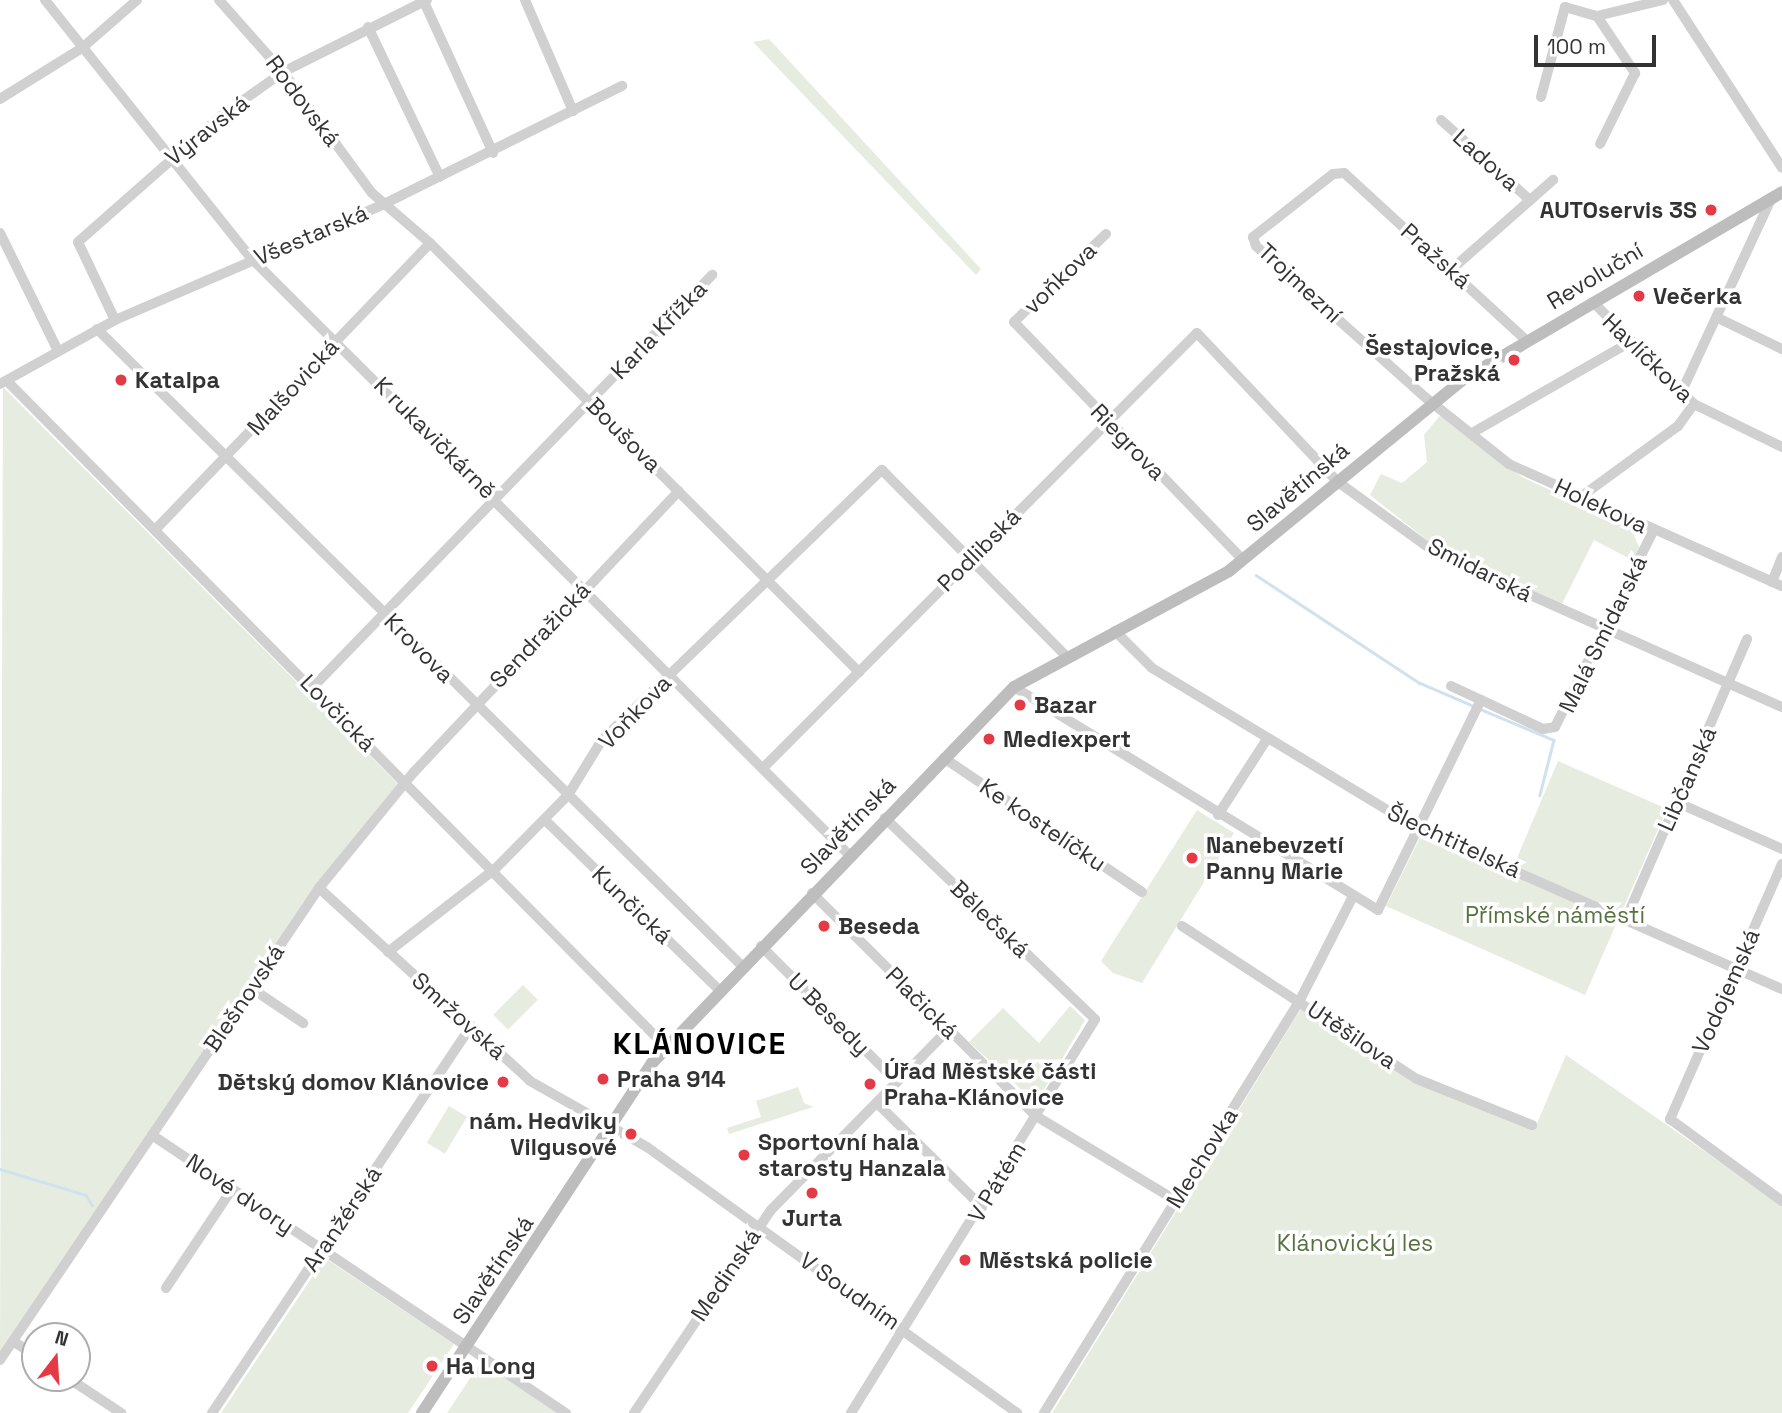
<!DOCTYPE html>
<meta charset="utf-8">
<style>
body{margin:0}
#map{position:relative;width:1782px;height:1413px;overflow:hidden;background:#fff;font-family:"Space Grotesk",sans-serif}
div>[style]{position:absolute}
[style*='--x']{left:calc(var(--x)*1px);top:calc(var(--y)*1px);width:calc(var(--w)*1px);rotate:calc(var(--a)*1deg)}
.green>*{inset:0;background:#e6ecdf;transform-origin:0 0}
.stream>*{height:2.5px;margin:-1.25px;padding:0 1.25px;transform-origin:1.25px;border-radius:1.25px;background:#cfe2ee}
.street>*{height:10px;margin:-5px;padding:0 5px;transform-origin:5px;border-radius:5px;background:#d0d0d0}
.secondary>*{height:12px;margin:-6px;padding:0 6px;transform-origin:6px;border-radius:6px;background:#bdbdbd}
.dots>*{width:19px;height:19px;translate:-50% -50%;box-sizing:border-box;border:4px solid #fff;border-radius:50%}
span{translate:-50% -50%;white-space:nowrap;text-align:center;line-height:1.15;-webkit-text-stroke:7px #fff;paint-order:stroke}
.street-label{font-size:23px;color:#333}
.poi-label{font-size:23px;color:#333;font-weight:700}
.right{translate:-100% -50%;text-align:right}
.left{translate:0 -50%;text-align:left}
.park-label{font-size:23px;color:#56703f}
.district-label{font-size:30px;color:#000;font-weight:700;letter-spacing:2px}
.north{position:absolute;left:21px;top:1322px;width:70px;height:70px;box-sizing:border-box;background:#fff;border:2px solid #adadad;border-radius:50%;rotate:17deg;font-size:19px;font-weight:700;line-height:28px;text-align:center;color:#333}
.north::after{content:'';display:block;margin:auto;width:24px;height:32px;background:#e63946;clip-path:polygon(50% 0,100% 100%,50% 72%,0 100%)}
.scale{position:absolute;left:1534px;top:35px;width:122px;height:32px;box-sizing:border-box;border:4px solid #333;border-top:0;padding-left:9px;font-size:21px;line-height:24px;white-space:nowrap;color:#333;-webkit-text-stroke:5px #fff;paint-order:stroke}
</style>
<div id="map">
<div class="green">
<i style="clip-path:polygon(769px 39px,981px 269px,976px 275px,753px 42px)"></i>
<i style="clip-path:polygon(3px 387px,399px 785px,304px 901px,0 1351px)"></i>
<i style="clip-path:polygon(1442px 413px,1522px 477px,1630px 527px,1639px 547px,1636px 562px,1594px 540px,1561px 606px,1442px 552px,1370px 495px,1381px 474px,1402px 483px,1427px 462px,1424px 435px)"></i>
<i style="clip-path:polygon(1558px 761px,1667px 809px,1585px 995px,1386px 906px,1420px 838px,1509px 877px)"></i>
<i style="clip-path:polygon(1197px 810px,1234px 833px,1142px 983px,1113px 973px,1101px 961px)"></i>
<i style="left:523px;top:985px;width:21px;height:42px;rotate:45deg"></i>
<i style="clip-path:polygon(1070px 1006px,1085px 1020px,1036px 1103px,969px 1042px,1003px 1008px,1039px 1043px)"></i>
<i style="clip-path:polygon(1302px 1007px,1413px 1082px,1535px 1128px,1566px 1055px,1782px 1205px,1782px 1413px,1052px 1413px)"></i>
<i style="clip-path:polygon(798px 1087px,804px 1103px,813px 1107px,729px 1134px,727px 1128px,761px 1117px,756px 1101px)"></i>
<i style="left:449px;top:1106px;width:21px;height:43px;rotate:31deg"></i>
<i style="clip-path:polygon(325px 1258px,454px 1344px,408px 1413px,221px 1413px)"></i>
<i style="clip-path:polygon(481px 1362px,532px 1396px,557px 1413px,447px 1413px)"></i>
</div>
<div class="stream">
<i style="--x:1256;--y:575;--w:196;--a:33.4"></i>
<i style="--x:1420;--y:683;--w:59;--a:23.1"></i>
<i style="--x:1480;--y:709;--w:80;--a:22.7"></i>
<i style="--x:1554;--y:740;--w:57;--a:104.3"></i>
<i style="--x:0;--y:1169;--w:90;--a:16.8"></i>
<i style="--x:86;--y:1195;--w:12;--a:59"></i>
</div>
<div class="street">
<i style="--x:45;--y:0;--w:332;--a:51.4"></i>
<i style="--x:252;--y:259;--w:844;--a:44.95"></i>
<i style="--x:219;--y:0;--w:96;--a:48.4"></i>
<i style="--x:283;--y:72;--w:150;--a:53.7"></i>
<i style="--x:372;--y:193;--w:77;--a:40.8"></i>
<i style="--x:430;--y:243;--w:607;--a:45"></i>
<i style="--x:525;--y:0;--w:121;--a:66.6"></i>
<i style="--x:1673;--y:0;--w:200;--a:57"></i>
<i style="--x:424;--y:2;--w:166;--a:65.4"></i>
<i style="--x:1597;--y:16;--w:69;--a:56.3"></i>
<i style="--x:1635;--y:73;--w:79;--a:116.2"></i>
<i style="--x:368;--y:27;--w:166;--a:64.4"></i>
<i style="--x:1541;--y:97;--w:93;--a:-75.1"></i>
<i style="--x:1565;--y:7;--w:33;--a:16"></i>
<i style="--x:1597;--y:16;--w:68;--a:-13.6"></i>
<i style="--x:0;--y:99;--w:97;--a:-31.9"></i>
<i style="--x:82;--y:48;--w:73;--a:-41.1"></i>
<i style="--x:1441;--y:120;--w:120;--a:42"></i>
<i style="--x:0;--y:233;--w:129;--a:63.8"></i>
<i style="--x:1106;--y:234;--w:127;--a:136.3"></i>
<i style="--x:1014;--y:322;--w:330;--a:46.1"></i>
<i style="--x:1452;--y:269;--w:135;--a:-41.4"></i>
<i style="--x:1593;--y:302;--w:144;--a:45.3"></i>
<i style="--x:1694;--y:404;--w:98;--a:26"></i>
<i style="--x:1718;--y:318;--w:71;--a:25.8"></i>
<i style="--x:115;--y:320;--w:86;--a:-115.4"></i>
<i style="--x:78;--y:242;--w:191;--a:-41.4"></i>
<i style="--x:221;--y:116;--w:76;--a:-35.4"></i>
<i style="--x:283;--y:72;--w:161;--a:-26.6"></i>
<i style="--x:97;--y:329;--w:907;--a:44.64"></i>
<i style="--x:1527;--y:341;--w:248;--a:-137.4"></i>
<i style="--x:1344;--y:173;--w:11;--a:175"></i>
<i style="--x:1333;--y:174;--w:102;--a:141.8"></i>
<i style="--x:1253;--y:237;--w:9;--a:72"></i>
<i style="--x:1256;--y:246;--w:228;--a:41.8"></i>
<i style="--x:1426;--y:398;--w:106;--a:38.5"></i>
<i style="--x:1509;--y:464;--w:299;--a:24.1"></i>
<i style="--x:7;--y:381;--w:937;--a:45.3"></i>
<i style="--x:0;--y:384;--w:132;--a:-29.1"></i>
<i style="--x:115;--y:320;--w:293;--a:-23.3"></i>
<i style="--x:384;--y:204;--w:266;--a:-26.4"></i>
<i style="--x:1681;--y:393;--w:216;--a:-65.1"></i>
<i style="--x:1472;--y:433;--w:182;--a:-29.9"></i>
<i style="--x:1582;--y:496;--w:119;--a:-36.1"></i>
<i style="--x:1678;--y:426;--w:27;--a:-54"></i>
<i style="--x:155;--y:530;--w:397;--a:-46.2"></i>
<i style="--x:1772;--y:582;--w:27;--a:-68"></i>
<i style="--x:1115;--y:631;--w:52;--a:45"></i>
<i style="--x:1152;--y:668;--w:312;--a:31.1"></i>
<i style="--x:1419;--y:829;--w:397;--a:23.8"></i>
<i style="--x:1451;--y:686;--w:33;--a:25"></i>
<i style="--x:313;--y:687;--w:574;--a:-45.92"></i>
<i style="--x:1014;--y:687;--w:427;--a:31.5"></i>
<i style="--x:1378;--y:910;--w:234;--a:-63.9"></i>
<i style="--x:1481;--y:700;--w:68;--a:25.1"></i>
<i style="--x:1543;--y:729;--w:12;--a:-9"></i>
<i style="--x:1555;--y:727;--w:219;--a:-63.4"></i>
<i style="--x:944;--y:758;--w:239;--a:34.1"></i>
<i style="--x:763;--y:768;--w:614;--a:-45.07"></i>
<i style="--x:1197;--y:333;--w:205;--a:46.6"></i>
<i style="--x:1338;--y:482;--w:121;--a:35.9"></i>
<i style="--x:1436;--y:553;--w:379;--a:24"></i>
<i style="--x:1676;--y:802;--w:116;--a:23.9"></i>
<i style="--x:1218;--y:815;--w:90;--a:-57.2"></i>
<i style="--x:545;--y:820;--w:243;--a:44.3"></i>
<i style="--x:1782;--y:864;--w:279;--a:113.7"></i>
<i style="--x:1670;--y:1119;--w:139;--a:36.2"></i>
<i style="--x:319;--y:888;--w:286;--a:42.4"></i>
<i style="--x:530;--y:1081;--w:134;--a:29.4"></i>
<i style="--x:647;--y:1147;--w:456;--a:35.7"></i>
<i style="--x:812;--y:893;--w:316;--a:44.9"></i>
<i style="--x:1036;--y:1116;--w:162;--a:31.1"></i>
<i style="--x:1626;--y:919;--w:305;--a:-66.6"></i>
<i style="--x:1182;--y:926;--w:280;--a:33.1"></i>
<i style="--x:1417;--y:1079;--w:124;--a:21.8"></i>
<i style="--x:761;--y:946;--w:192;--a:45"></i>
<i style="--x:388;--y:952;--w:135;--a:-37.8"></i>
<i style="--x:495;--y:869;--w:104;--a:-45.4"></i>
<i style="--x:568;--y:795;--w:65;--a:-58.3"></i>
<i style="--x:602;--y:740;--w:389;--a:-44"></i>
<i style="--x:882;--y:470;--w:262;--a:45.3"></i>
<i style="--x:251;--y:988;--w:63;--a:33.9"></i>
<i style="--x:877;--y:1103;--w:148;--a:44.7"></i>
<i style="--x:152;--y:1135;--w:499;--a:33.9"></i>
<i style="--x:166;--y:1288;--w:119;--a:-56.3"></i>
<i style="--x:13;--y:1341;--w:27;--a:34"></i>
<i style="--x:0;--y:1360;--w:570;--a:-55.95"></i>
<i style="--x:319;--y:888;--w:150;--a:-50.7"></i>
<i style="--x:414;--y:772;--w:386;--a:-46.7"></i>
<i style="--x:68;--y:1378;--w:64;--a:33.4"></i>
<i style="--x:212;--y:1413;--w:466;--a:-56.2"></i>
<i style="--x:634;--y:1413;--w:244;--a:-56"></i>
<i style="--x:770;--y:1211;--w:255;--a:-45.5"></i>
<i style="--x:851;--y:1413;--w:463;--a:-58.2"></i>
<i style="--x:1095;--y:1019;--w:291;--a:-136.3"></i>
<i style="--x:1044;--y:1413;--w:486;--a:-58.2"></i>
<i style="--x:1300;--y:1000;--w:114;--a:-63"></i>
</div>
<div class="secondary">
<i style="--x:422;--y:1413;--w:420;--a:-56.7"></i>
<i style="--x:653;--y:1062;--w:521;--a:-46.09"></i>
<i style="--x:1014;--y:687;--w:244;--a:-28.3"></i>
<i style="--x:1229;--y:571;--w:301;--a:-39.3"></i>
<i style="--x:1462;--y:380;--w:371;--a:-30.4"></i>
</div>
<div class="dots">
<i style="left:1711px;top:210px;background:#e63946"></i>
<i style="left:1639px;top:296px;background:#e63946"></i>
<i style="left:1514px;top:360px;background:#e63946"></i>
<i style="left:121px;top:380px;background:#e63946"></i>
<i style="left:1020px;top:705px;background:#e63946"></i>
<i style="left:989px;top:739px;background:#e63946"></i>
<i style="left:1192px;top:858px;background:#e63946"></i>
<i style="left:824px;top:926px;background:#e63946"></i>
<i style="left:603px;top:1079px;background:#e63946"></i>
<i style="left:503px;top:1082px;background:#e63946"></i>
<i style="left:870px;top:1084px;background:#e63946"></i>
<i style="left:631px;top:1134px;background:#e63946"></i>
<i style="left:744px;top:1155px;background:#e63946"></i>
<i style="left:812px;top:1193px;background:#e63946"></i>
<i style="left:965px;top:1260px;background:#e63946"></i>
<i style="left:432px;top:1366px;background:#e63946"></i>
</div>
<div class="street-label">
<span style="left:303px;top:101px;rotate:53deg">Rodovská</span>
<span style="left:207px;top:130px;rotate:-38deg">Výravská</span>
<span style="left:1486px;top:160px;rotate:42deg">Ladova</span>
<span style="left:311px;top:235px;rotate:-23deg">Všestarská</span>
<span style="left:1436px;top:256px;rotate:42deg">Pražská</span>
<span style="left:1595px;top:276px;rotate:-31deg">Revoluční</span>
<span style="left:1060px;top:278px;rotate:-44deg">voňkova</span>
<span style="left:1300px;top:283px;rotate:43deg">Trojmezní</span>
<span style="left:659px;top:330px;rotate:-46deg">Karla Křížka</span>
<span style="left:1648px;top:358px;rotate:44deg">Havlíčkova</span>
<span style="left:293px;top:387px;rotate:-47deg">Malšovická</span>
<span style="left:624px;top:435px;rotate:45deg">Boušova</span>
<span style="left:435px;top:438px;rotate:45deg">K rukavičkárně</span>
<span style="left:1128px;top:442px;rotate:46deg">Riegrova</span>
<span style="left:1298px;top:487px;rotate:-40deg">Slavětínská</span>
<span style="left:1601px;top:506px;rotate:25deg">Holekova</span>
<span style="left:979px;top:550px;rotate:-45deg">Podlibská</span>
<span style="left:1480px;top:570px;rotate:27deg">Smidarská</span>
<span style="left:1603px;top:634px;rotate:-64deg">Malá Smidarská</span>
<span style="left:540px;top:635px;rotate:-47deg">Sendražická</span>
<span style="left:419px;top:648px;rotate:45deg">Krovova</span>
<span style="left:635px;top:712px;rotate:-46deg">Voňkova</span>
<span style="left:338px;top:713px;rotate:46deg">Lovčická</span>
<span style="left:1687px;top:779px;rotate:-66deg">Libčanská</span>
<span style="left:1043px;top:825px;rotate:34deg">Ke kostelíčku</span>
<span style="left:848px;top:826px;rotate:-46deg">Slavětínská</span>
<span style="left:1454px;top:841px;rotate:25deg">Šlechtitelská</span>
<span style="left:632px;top:905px;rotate:44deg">Kunčická</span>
<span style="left:990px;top:919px;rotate:44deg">Bělečská</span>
<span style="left:1726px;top:991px;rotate:-66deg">Vodojemská</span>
<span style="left:244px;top:998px;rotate:-56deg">Blešnovská</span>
<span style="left:922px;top:1003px;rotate:45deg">Plačická</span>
<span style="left:829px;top:1014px;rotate:45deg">U Besedy</span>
<span style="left:459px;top:1016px;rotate:42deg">Smržovská</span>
<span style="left:1352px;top:1035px;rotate:34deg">Utěšilova</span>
<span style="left:1202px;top:1158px;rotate:-58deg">Mechovka</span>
<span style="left:997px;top:1182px;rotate:-59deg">V Pátém</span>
<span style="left:240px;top:1194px;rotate:34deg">Nové dvory</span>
<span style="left:342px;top:1219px;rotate:-56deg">Aranžérská</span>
<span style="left:493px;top:1270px;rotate:-56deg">Slavětínská</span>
<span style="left:726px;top:1275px;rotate:-56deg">Medinská</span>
<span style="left:850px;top:1291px;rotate:35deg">V Soudním</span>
</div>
<div class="poi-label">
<span class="right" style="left:1697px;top:210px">AUTOservis 3S</span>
<span class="left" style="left:1653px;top:296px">Večerka</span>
<span class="right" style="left:1500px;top:360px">Šestajovice,<br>Pražská</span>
<span class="left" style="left:135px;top:380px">Katalpa</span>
<span class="left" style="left:1034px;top:705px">Bazar</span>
<span class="left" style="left:1003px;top:739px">Mediexpert</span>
<span class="left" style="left:1206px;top:858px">Nanebevzetí<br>Panny Marie</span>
<span class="left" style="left:838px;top:926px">Beseda</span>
<span class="left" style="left:884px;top:1084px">Úřad Městské části<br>Praha-Klánovice</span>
<span class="left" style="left:617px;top:1079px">Praha 914</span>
<span class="right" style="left:489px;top:1082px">Dětský domov Klánovice</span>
<span class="right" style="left:617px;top:1134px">nám. Hedviky<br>Vilgusové</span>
<span class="left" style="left:758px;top:1155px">Sportovní hala<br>starosty Hanzala</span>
<span style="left:812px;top:1218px">Jurta</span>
<span class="left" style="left:979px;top:1260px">Městská policie</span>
<span class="left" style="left:446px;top:1366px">Ha Long</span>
</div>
<div class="park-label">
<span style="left:1555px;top:915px">Přímské náměstí</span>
<span style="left:1355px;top:1243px">Klánovický les</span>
</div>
<div class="district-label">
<span style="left:700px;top:1044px">KLÁNOVICE</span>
</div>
<div class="north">N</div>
<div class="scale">100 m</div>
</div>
